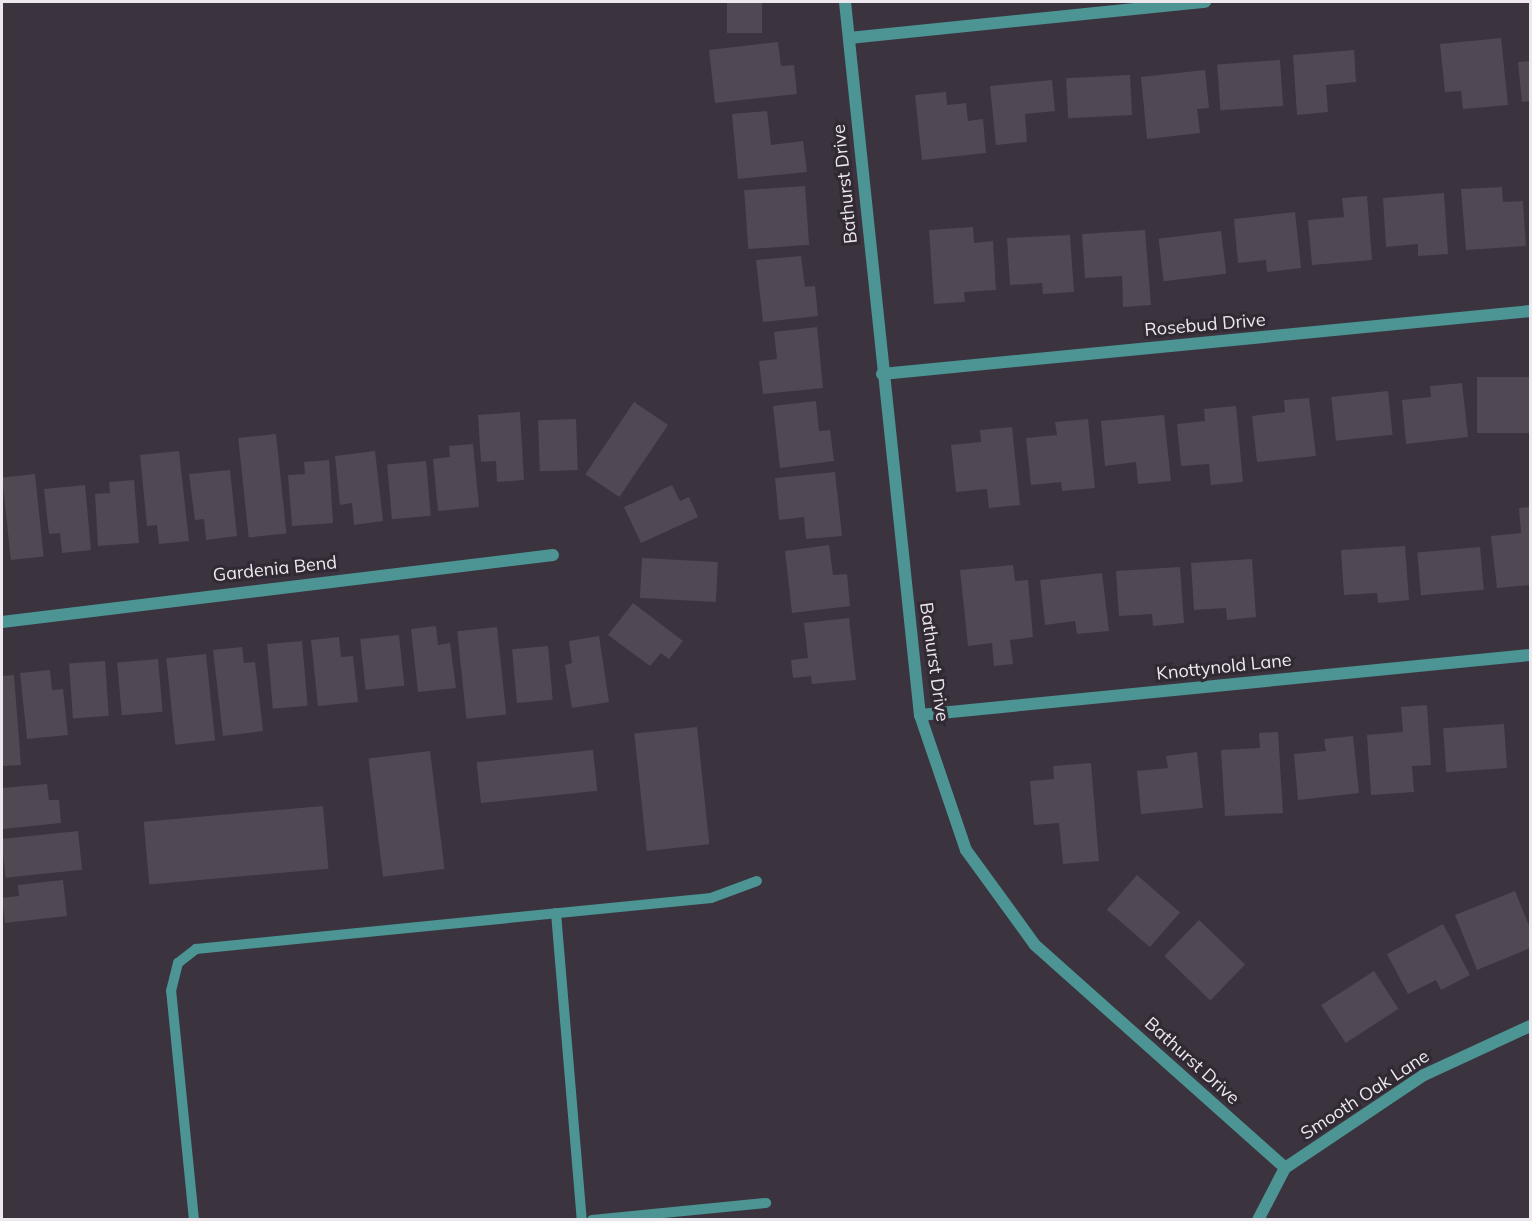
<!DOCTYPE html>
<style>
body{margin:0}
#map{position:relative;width:1532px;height:1221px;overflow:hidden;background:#3b333e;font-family:Mulish,sans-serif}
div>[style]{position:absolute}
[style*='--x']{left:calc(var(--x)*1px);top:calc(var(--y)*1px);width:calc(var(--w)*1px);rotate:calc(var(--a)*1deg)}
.building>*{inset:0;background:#504853;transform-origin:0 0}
.lane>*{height:10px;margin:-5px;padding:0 5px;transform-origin:5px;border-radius:5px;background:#4c9594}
.street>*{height:12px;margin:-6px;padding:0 6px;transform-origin:6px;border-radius:6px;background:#4c9594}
span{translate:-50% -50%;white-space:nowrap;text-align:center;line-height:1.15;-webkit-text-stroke:6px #312933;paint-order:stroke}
.street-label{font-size:18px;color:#ece8ee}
.frame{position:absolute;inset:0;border:3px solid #ece8ee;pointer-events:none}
</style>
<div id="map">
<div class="building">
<i style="left:727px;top:2px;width:35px;height:31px"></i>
<i style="clip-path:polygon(1501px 38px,1508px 105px,1463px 109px,1461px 91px,1445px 92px,1440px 44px)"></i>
<i style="clip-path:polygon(778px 42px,781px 66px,794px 65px,797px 94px,715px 103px,709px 50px)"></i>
<i style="clip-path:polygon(1354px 50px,1356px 82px,1326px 85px,1328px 112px,1297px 115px,1293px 55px)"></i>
<i style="left:1280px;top:60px;width:46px;height:63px;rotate:86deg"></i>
<i style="clip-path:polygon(1530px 61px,1530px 101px,1522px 102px,1518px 62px)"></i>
<i style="clip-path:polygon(1205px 70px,1209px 108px,1197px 109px,1200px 133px,1147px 139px,1141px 77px)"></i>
<i style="left:1130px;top:75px;width:40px;height:64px;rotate:87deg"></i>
<i style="clip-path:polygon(1052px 80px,1055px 111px,1025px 114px,1027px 142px,996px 145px,990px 86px)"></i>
<i style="clip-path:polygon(946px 92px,947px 105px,966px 103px,968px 121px,983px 119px,986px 153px,922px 160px,915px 95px)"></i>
<i style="clip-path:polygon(767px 111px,771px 145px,803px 141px,807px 172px,738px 179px,732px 114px)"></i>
<i style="left:805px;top:186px;width:59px;height:61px;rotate:86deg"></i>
<i style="clip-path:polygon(1502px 187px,1503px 202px,1523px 201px,1526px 246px,1466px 250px,1461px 189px)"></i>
<i style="clip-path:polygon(1444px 193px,1448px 254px,1418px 256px,1418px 244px,1386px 247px,1383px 198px)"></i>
<i style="clip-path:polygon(1367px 196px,1372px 260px,1312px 265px,1308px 220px,1344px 217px,1342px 198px)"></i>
<i style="clip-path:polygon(1295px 212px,1301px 268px,1267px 272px,1266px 260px,1238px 263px,1234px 219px)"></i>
<i style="clip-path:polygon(973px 227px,974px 243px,993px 241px,996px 290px,964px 292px,965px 302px,934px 304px,929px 230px)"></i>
<i style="clip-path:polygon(1145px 230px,1151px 305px,1123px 307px,1122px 276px,1085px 278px,1082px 234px)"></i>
<i style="left:1221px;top:231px;width:43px;height:63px;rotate:83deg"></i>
<i style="clip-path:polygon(1070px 235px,1074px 292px,1043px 294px,1042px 283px,1010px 285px,1007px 238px)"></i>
<i style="clip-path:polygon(801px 256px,805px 287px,815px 286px,818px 316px,763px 322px,756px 260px)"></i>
<i style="clip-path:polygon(817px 327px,823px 388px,763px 394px,759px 361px,777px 359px,774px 332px)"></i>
<i style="left:1530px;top:377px;width:56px;height:53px;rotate:90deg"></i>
<i style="clip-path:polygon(1462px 383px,1468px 437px,1406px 444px,1402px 400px,1431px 397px,1430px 386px)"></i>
<i style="left:1388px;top:391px;width:44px;height:57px;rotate:84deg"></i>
<i style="clip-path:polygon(1309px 398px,1316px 456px,1257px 462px,1252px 416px,1285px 412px,1284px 400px)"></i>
<i style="clip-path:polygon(816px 401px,819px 431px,830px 430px,834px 461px,780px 468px,773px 406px)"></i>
<i style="left:634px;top:402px;width:41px;height:87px;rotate:34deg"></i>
<i style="clip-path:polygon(1236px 406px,1243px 482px,1211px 485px,1209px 464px,1181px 466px,1177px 424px,1205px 421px,1204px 409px)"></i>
<i style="clip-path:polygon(520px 412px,524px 480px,497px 482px,496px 461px,481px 462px,478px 415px)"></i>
<i style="clip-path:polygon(1164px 415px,1171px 481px,1138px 484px,1136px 462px,1105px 466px,1101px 421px)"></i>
<i style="left:576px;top:419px;width:51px;height:38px;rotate:88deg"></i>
<i style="clip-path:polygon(1088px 419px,1095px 488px,1062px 491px,1061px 482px,1031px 485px,1026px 438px,1057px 435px,1055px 422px)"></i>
<i style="clip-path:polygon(1012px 427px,1020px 505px,989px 508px,987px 489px,956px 492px,951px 445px,981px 442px,980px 430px)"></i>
<i style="left:276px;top:434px;width:100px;height:38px;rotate:84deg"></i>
<i style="clip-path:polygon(473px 444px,479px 507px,438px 511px,433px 459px,450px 457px,449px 446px)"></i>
<i style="clip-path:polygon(179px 451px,189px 541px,159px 544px,157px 525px,147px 526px,140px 455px)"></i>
<i style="clip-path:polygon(375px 451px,383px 521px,354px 525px,352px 503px,340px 505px,335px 456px)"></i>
<i style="clip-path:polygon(329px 460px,333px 523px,292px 526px,288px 475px,305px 474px,304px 462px)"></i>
<i style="left:426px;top:461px;width:55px;height:39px;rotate:85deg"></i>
<i style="clip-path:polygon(230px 470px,237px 536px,206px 540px,204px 519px,195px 520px,189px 474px)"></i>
<i style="clip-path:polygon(835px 472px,842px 536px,806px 539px,804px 517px,779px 520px,775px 478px)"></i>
<i style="left:35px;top:474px;width:83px;height:33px;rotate:84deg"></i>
<i style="clip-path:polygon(134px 480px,139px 543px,98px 546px,95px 494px,110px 493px,109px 482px)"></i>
<i style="clip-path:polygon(85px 485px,91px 550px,62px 553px,60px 533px,49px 534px,44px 489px)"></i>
<i style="clip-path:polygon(672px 485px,680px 501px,689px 497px,698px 517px,641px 543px,624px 507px)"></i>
<i style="clip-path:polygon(1530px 507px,1530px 585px,1497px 588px,1491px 536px,1521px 533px,1519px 508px)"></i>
<i style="clip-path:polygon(829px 545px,833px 575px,847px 574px,850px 606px,792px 613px,785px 551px)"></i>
<i style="clip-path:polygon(1405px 546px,1409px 600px,1378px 603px,1377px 593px,1344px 595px,1341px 550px)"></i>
<i style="left:1480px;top:547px;width:43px;height:63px;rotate:85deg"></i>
<i style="left:642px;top:558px;width:76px;height:40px;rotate:3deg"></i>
<i style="clip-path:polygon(1252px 559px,1256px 617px,1227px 620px,1226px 608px,1194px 610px,1191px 563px)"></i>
<i style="clip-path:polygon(1013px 565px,1015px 581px,1028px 580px,1033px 637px,1010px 640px,1013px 664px,994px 666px,992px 643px,968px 646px,960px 570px)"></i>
<i style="clip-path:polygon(1180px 567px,1184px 623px,1153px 626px,1152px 614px,1119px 616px,1116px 571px)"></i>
<i style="clip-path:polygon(1102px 573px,1109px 631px,1077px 634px,1075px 621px,1045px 625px,1040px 580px)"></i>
<i style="clip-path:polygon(633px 603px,683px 641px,669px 659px,661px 653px,650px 666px,608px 635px)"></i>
<i style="clip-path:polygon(849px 618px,856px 680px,812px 684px,811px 676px,793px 678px,791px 660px,808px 658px,804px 623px)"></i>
<i style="clip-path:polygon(436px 626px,438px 645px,450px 643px,456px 688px,418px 692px,411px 629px)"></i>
<i style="left:497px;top:627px;width:88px;height:40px;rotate:84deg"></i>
<i style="left:399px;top:635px;width:51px;height:39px;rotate:84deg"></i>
<i style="clip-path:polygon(599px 636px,609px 702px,572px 708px,565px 665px,572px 663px,569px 641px)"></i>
<i style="clip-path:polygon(339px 637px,341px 657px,353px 656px,358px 702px,318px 706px,311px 640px)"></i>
<i style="left:302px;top:641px;width:65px;height:35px;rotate:85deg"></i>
<i style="left:548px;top:646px;width:54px;height:36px;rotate:85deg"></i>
<i style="clip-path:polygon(242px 647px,244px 663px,255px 662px,263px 731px,223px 736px,213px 650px)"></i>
<i style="left:206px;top:654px;width:87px;height:40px;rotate:84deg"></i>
<i style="left:158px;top:659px;width:53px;height:41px;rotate:85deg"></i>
<i style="left:105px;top:661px;width:55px;height:36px;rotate:86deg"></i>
<i style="clip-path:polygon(50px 670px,52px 690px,63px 689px,68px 735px,27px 739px,20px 673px)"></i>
<i style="clip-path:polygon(14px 675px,21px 765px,2px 766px,2px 676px)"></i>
<i style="clip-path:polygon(1427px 705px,1431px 765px,1412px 766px,1414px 792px,1371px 795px,1367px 735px,1403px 732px,1401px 707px)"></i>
<i style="left:1504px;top:724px;width:44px;height:61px;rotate:86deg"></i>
<i style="left:697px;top:727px;width:118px;height:63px;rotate:84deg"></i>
<i style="clip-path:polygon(1278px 732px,1283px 813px,1225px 816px,1221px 750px,1260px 748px,1259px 733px)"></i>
<i style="clip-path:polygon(1353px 736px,1359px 793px,1298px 800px,1294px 754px,1326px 751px,1324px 739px)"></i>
<i style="left:593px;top:750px;width:41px;height:117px;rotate:84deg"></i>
<i style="left:430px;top:751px;width:119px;height:62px;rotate:83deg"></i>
<i style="clip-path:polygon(1197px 752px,1203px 808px,1141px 814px,1137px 771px,1168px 768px,1166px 756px)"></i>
<i style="clip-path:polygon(1091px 763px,1099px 861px,1063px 864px,1059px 823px,1034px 825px,1030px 781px,1054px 779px,1053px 766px)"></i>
<i style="clip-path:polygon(47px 784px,49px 800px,59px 800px,61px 823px,2px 829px,2px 788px)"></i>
<i style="left:323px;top:806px;width:63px;height:180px;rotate:85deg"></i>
<i style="left:78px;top:831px;width:39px;height:77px;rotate:84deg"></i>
<i style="left:1137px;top:875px;width:57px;height:46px;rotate:41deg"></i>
<i style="clip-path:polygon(63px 880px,67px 916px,5px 923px,2px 898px,19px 896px,18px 885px)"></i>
<i style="clip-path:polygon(1515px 891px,1530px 928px,1530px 948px,1477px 970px,1455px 915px)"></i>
<i style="left:1199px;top:920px;width:64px;height:50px;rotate:44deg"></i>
<i style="clip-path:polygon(1443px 924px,1470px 975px,1441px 990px,1436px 980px,1408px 994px,1387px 954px)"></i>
<i style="left:1374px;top:971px;width:45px;height:63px;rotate:57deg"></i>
</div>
<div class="lane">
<i style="--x:556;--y:913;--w:308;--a:85.2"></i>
<i style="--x:194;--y:1220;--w:230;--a:-95.7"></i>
<i style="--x:171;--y:991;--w:29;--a:-76"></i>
<i style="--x:178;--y:963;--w:23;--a:-38"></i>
<i style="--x:196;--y:949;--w:518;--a:-5.66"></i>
<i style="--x:711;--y:898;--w:49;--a:-20.3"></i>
<i style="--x:592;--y:1220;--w:175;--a:-5.6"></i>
</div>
<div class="street">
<i style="--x:845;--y:2;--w:717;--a:84"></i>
<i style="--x:920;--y:715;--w:143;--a:71.2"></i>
<i style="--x:966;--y:850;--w:117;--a:54"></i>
<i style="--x:1035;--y:945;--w:335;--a:41.7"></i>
<i style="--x:849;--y:38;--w:358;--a:-5.8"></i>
<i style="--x:882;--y:374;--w:651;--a:-5.55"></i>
<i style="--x:2;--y:622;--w:555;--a:-6.93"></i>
<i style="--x:920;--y:715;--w:613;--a:-5.62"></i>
<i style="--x:1258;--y:1220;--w:59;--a:-62.6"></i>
<i style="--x:1285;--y:1168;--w:167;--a:-33.8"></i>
<i style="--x:1424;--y:1075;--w:117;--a:-24.8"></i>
</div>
<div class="street-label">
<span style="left:845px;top:184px;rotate:-96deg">Bathurst Drive</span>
<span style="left:1205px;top:325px;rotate:-5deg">Rosebud Drive</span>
<span style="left:275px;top:569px;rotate:-6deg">Gardenia Bend</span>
<span style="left:934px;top:662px;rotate:82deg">Bathurst Drive</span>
<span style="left:1224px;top:667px;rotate:-6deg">Knottynold Lane</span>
<span style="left:1192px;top:1061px;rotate:42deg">Bathurst Drive</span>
<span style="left:1365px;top:1095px;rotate:-33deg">Smooth Oak Lane</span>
</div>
<div class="frame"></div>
</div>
